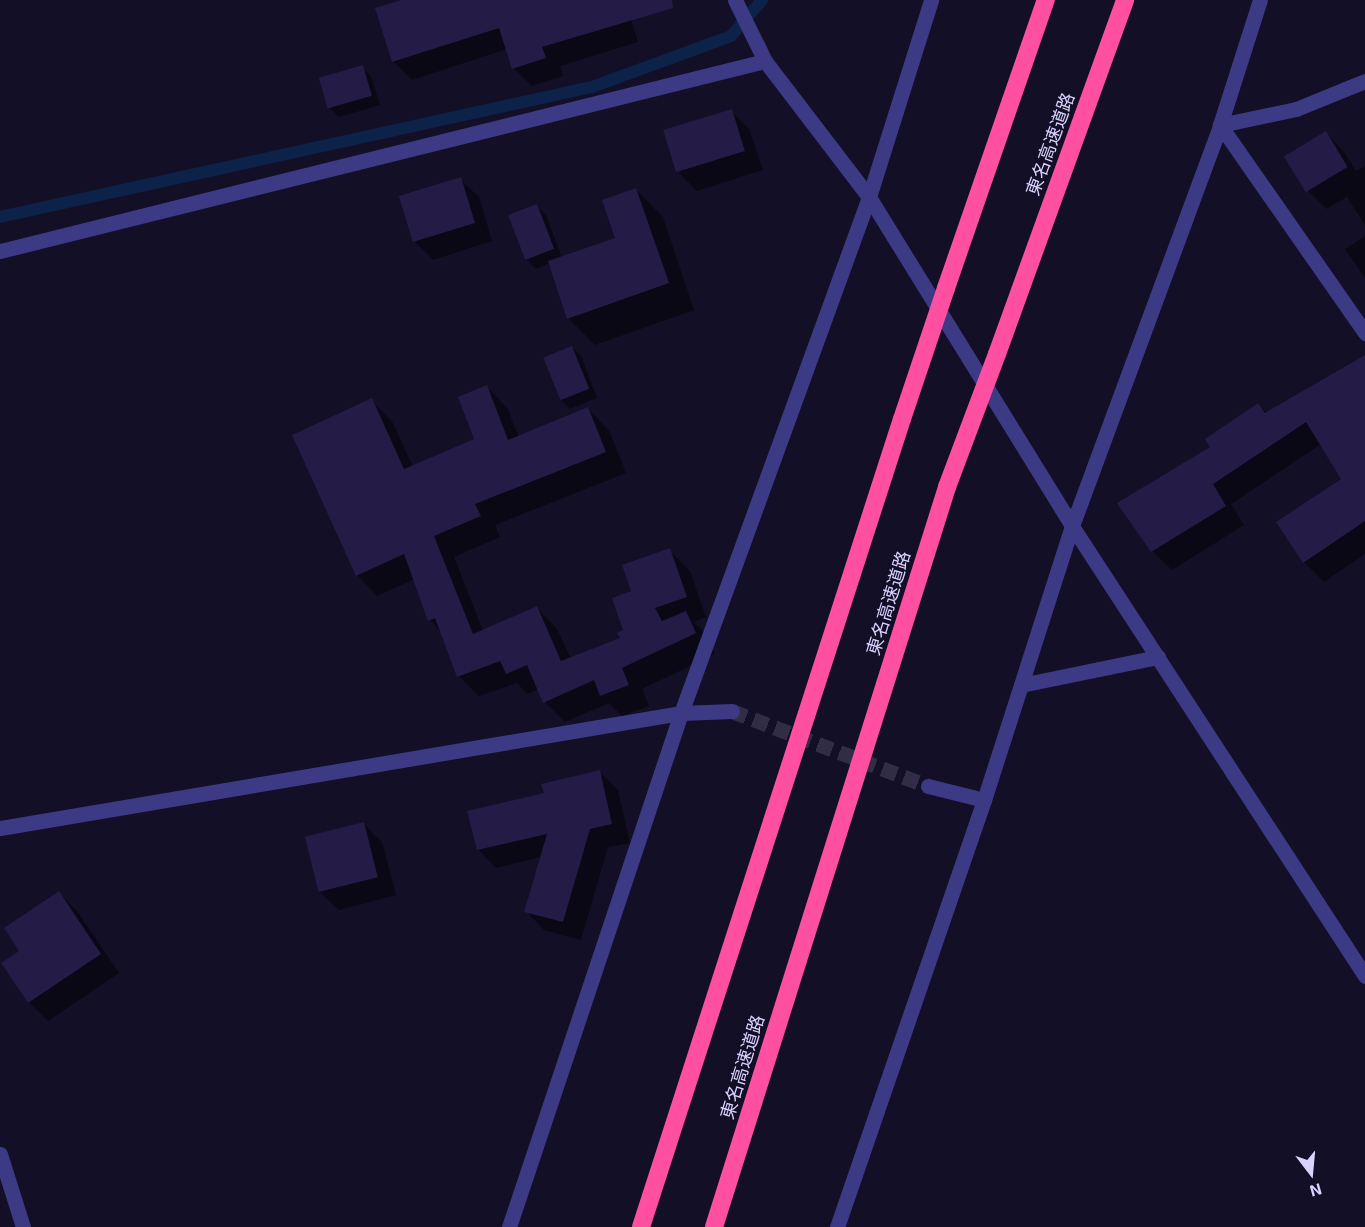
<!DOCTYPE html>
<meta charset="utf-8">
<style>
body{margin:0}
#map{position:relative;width:1365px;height:1227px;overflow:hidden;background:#130f26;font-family:"Exo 2","Noto Sans JP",sans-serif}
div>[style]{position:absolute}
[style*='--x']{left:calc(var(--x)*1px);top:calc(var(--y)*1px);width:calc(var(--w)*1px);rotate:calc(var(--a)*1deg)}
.shadow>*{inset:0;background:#0007}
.stream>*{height:12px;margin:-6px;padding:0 6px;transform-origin:6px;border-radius:6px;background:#0c2248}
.building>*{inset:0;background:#241b47;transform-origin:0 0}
.minor-tunnel>*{height:15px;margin-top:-7.5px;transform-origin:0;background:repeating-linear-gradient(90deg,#312d47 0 15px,transparent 0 23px)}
.minor>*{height:15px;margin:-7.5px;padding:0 7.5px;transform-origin:7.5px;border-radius:7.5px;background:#3d3a85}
.motorway>*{height:18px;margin:-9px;padding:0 9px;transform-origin:9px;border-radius:9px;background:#ff4fa3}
.motorway-bridge>*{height:18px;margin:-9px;padding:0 9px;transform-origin:9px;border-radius:9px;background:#ff4fa3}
span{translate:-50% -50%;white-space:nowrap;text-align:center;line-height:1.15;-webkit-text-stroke:4.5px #130f26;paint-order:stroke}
.street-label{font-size:18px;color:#d9d4ff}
.north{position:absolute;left:1281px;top:1143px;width:60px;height:60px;-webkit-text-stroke:4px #130f26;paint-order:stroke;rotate:164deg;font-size:16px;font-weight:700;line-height:24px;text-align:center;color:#d9d4ff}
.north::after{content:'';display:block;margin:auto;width:21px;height:27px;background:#d9d4ff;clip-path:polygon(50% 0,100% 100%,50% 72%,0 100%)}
</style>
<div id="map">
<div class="shadow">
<i style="clip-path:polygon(406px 0,625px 0,638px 42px,560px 66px,563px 76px,532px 86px,513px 68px,507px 49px,412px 80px,394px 62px,376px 9px)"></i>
<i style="clip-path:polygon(362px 67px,371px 76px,380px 105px,339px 117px,330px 108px)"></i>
<i style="clip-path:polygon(731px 111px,749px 129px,763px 170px,697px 191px,679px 173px)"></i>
<i style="clip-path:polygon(1326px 133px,1344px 152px,1356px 171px,1365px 166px,1365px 225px,1347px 197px,1326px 209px,1308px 191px)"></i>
<i style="clip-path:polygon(460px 179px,479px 197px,492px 241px,433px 260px,415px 242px)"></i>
<i style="clip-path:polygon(636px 190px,663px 217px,694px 310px,595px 345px,568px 318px,550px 263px,536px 269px,527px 260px,510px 217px,537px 206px,546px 215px,562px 258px,617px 239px)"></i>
<i style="clip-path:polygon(1365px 236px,1365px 278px,1345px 249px)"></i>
<i style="clip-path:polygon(572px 347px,581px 356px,597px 398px,570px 409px,561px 400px)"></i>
<i style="clip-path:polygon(1365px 357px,1365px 554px,1324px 582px,1304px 562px,1278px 523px,1343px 480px,1321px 444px,1231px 504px,1244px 525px,1172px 570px,1152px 551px,1212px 447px,1258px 405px,1267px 413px)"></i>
<i style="clip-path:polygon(487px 387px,507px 408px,519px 437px,588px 409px,609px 430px,626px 473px,495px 525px,500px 537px,454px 557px,483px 631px,537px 608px,557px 629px,571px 659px,622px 639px,633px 592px,669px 550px,690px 571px,706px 617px,694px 622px,706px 634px,715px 654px,642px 689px,649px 706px,622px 716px,609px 703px,565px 722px,545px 702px,539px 689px,527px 694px,517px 683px,479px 696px,459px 676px,442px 633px,430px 620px,415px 579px,377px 596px,357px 575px,371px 400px,392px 421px,413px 467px,476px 439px)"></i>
<i style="clip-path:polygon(600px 772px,618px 790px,630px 843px,608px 847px,581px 940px,544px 930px,526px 911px,541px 857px,496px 868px,478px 849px,545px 794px)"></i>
<i style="clip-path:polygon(364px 824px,382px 842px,396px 895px,339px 910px,320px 892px)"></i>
<i style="clip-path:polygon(59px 893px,77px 911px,119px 973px,48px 1021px,29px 1002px,3px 963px,21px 951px)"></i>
</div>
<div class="stream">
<i style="--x:0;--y:217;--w:606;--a:-12.39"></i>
<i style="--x:592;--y:87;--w:148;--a:-20.1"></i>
<i style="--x:731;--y:36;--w:48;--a:-49.3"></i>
</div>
<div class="building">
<i style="clip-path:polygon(401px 0,672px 0,673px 8px,542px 47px,546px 58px,512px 69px,499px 28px,392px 62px,375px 8px)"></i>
<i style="left:363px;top:65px;width:32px;height:46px;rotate:74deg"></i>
<i style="left:732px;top:109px;width:44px;height:72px;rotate:73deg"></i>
<i style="left:1326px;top:131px;width:42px;height:49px;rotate:59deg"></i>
<i style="left:461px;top:177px;width:48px;height:65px;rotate:73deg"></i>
<i style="clip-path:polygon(636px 188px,669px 283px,567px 319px,548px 261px,615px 238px,602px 200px)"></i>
<i style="left:537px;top:204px;width:48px;height:31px;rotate:69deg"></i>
<i style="left:572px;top:346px;width:46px;height:31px;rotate:68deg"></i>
<i style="clip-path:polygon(1365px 355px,1365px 521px,1303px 563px,1276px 522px,1341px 479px,1306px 422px,1213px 484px,1226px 506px,1151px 552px,1117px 503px,1210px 447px,1205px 439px,1258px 403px,1265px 413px)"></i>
<i style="clip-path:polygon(487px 385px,508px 440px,588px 407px,606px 452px,475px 504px,481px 516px,434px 536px,473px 634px,537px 606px,561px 661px,620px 638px,617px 633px,623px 630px,612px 598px,631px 591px,622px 565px,670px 548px,687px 597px,655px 608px,662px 621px,686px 611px,696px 633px,622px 668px,629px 685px,600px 696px,594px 680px,543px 703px,527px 665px,506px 674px,500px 661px,457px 677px,435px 618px,428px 621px,404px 554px,356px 576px,292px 435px,372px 398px,404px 469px,474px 439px,458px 397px)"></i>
<i style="clip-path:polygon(600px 770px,612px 824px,590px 829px,563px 922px,524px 912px,547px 834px,477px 850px,467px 811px,544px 793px,541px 784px)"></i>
<i style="left:364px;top:822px;width:57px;height:61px;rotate:76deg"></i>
<i style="clip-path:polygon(59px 891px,101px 954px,28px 1003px,1px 963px,19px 951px,4px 928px)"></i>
</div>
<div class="minor-tunnel">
<i style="--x:732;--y:711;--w:210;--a:20.9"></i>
</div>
<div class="minor">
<i style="--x:735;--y:0;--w:68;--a:63.8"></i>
<i style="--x:765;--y:61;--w:171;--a:52.6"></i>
<i style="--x:869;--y:197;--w:387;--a:58.3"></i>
<i style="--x:1072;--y:526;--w:537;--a:56.93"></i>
<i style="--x:1365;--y:81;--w:74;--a:157.9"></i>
<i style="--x:1296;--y:109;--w:78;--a:168.1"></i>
<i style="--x:1220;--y:125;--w:254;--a:55.1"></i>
<i style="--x:0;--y:251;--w:788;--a:-13.95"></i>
<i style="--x:1021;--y:685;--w:140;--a:-11.6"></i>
<i style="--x:928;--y:786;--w:58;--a:14"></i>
<i style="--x:0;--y:828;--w:691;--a:-9.59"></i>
<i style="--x:681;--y:713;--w:51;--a:-2.2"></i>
<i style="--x:0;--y:1154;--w:77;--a:72.5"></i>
<i style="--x:509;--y:1227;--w:542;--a:-71.5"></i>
<i style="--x:681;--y:713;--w:549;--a:-69.98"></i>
<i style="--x:869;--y:197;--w:207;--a:-72.5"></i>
<i style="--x:837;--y:1227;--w:452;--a:-71"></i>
<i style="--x:984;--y:800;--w:288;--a:-72.2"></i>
<i style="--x:1072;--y:526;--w:427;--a:-69.7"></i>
<i style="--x:1220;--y:125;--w:131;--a:-72.3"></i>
</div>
<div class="motorway">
<i style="--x:946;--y:288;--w:305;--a:-70.9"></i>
<i style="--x:997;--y:354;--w:376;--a:-70.1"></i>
<i style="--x:641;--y:1227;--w:849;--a:-72.1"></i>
<i style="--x:714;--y:1227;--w:776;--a:-72.52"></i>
</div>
<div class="motorway-bridge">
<i style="--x:902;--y:419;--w:138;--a:-71.4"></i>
<i style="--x:947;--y:487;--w:142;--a:-69.4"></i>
</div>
<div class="street-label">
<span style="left:1050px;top:144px;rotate:-70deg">東名高速道路</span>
<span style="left:888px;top:603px;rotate:-73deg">東名高速道路</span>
<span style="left:742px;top:1067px;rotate:-73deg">東名高速道路</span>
</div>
<div class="north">N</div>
</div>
